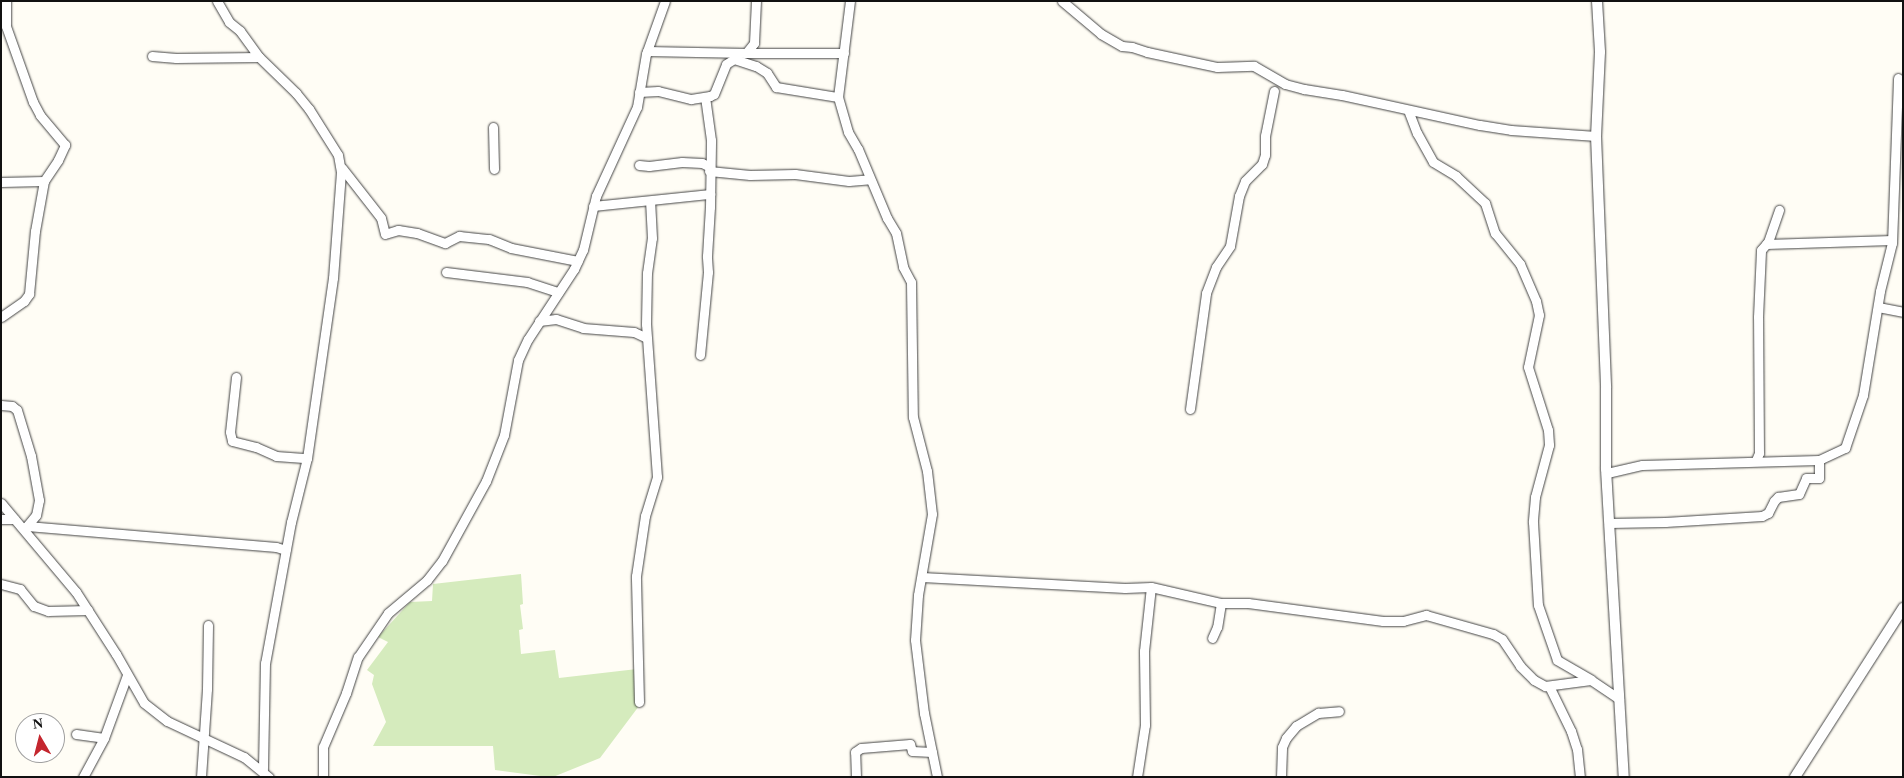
<!DOCTYPE html>
<style>
body{margin:0}
#map{position:relative;width:1904px;height:778px;overflow:hidden;background:#fffdf5;font-family:"Times New Roman",serif}
div>[style]{position:absolute}
[style*='--x']{left:calc(var(--x)*1px);top:calc(var(--y)*1px);width:calc(var(--w)*1px);rotate:calc(var(--a)*1deg)}
.green>*{inset:0;background:#d5ebbd}
.roads{filter:drop-shadow(0 0 1px #444) drop-shadow(0 0 1px #444)}
.minor>*{height:9px;margin:-4.5px;padding:0 4.5px;transform-origin:4.5px;border-radius:4.5px;background:#fff}
.tertiary>*{height:10px;margin:-5px;padding:0 5px;transform-origin:5px;border-radius:5px;background:#fff}
span{translate:-50% -50%;white-space:nowrap;text-align:center;line-height:1.15;-webkit-text-stroke:5px #fff;paint-order:stroke}
.frame{position:absolute;inset:0;border:2px solid #111;pointer-events:none}
.north{position:absolute;left:15px;top:713px;width:50px;height:50px;box-sizing:border-box;background:#fff;border:1px solid #a0a0a0;border-radius:50%;rotate:352deg;font-size:14px;font-weight:700;line-height:20px;text-align:center;color:#111}
.north::after{content:'';display:block;margin:auto;width:18px;height:22px;background:#c4262e;clip-path:polygon(50% 0,100% 100%,50% 72%,0 100%)}
</style>
<div id="map">
<div class="green">
<i style="clip-path:polygon(521px 574px,523px 604px,520px 605px,523px 629px,519px 630px,521px 654px,555px 650px,559px 678px,637px 669px,639px 706px,600px 758px,553px 777px,548px 777px,495px 770px,493px 746px,373px 746px,386px 722px,372px 684px,374px 675px,367px 670px,388px 642px,378px 637px,410px 602px,432px 601px,433px 584px)"></i>
</div>
<div class="roads">
<div class="minor">
<i style="--x:217;--y:1;--w:24;--a:60"></i>
<i style="--x:229;--y:22;--w:14;--a:39"></i>
<i style="--x:240;--y:31;--w:32;--a:54"></i>
<i style="--x:259;--y:57;--w:52;--a:44.2"></i>
<i style="--x:296;--y:93;--w:21;--a:51"></i>
<i style="--x:309;--y:109;--w:54;--a:57.8"></i>
<i style="--x:338;--y:155;--w:17;--a:80"></i>
<i style="--x:341;--y:172;--w:106;--a:94.3"></i>
<i style="--x:333;--y:278;--w:182;--a:98.2"></i>
<i style="--x:307;--y:458;--w:66;--a:104"></i>
<i style="--x:291;--y:522;--w:143;--a:100.4"></i>
<i style="--x:265;--y:663;--w:109;--a:91.1"></i>
<i style="--x:1062;--y:1;--w:51;--a:40.2"></i>
<i style="--x:1101;--y:34;--w:24;--a:30"></i>
<i style="--x:1122;--y:46;--w:10;--a:6"></i>
<i style="--x:1132;--y:47;--w:16;--a:18"></i>
<i style="--x:1147;--y:52;--w:72;--a:12.1"></i>
<i style="--x:1217;--y:67;--w:37;--a:-2"></i>
<i style="--x:1254;--y:66;--w:36;--a:30"></i>
<i style="--x:1285;--y:84;--w:20;--a:15"></i>
<i style="--x:1304;--y:89;--w:38;--a:9"></i>
<i style="--x:1342;--y:95;--w:141;--a:12.3"></i>
<i style="--x:1480;--y:125;--w:31;--a:9"></i>
<i style="--x:1511;--y:130;--w:85;--a:4"></i>
<i style="--x:647;--y:51;--w:99;--a:1.2"></i>
<i style="--x:746;--y:53;--w:13;--a:-51"></i>
<i style="--x:754;--y:43;--w:42;--a:-87.3"></i>
<i style="--x:746;--y:53;--w:98;--a:0"></i>
<i style="--x:152;--y:56;--w:24;--a:5"></i>
<i style="--x:176;--y:58;--w:83;--a:-0.7"></i>
<i style="--x:639;--y:92;--w:19;--a:-3"></i>
<i style="--x:658;--y:91;--w:34;--a:14"></i>
<i style="--x:691;--y:99;--w:19;--a:-9"></i>
<i style="--x:710;--y:96;--w:4;--a:-27"></i>
<i style="--x:714;--y:94;--w:32;--a:-68"></i>
<i style="--x:726;--y:64;--w:9;--a:-32"></i>
<i style="--x:734;--y:59;--w:23;--a:18"></i>
<i style="--x:756;--y:66;--w:13;--a:32"></i>
<i style="--x:767;--y:73;--w:17;--a:57"></i>
<i style="--x:776;--y:87;--w:63;--a:9.2"></i>
<i style="--x:838;--y:97;--w:97;--a:-82.9"></i>
<i style="--x:838;--y:97;--w:36;--a:74"></i>
<i style="--x:848;--y:132;--w:20;--a:60"></i>
<i style="--x:858;--y:149;--w:75;--a:67.2"></i>
<i style="--x:887;--y:218;--w:17;--a:59"></i>
<i style="--x:896;--y:233;--w:35;--a:78"></i>
<i style="--x:903;--y:267;--w:17;--a:62"></i>
<i style="--x:911;--y:282;--w:135;--a:89.2"></i>
<i style="--x:913;--y:417;--w:56;--a:75.5"></i>
<i style="--x:927;--y:471;--w:43;--a:83.4"></i>
<i style="--x:932;--y:514;--w:82;--a:99.8"></i>
<i style="--x:918;--y:595;--w:45;--a:93.8"></i>
<i style="--x:915;--y:640;--w:74;--a:83"></i>
<i style="--x:924;--y:713;--w:65;--a:78.5"></i>
<i style="--x:1408;--y:110;--w:25;--a:69"></i>
<i style="--x:1417;--y:133;--w:33;--a:61"></i>
<i style="--x:1433;--y:162;--w:27;--a:31"></i>
<i style="--x:1456;--y:176;--w:40;--a:43"></i>
<i style="--x:1485;--y:203;--w:32;--a:72"></i>
<i style="--x:1495;--y:233;--w:40;--a:51"></i>
<i style="--x:1520;--y:264;--w:40;--a:66.6"></i>
<i style="--x:1536;--y:301;--w:14;--a:78"></i>
<i style="--x:1539;--y:315;--w:53;--a:101.9"></i>
<i style="--x:1528;--y:367;--w:66;--a:72.4"></i>
<i style="--x:1548;--y:430;--w:15;--a:86"></i>
<i style="--x:1549;--y:445;--w:54;--a:105.1"></i>
<i style="--x:1535;--y:497;--w:25;--a:95"></i>
<i style="--x:1533;--y:522;--w:83;--a:86.6"></i>
<i style="--x:1538;--y:605;--w:58;--a:70.9"></i>
<i style="--x:1557;--y:660;--w:39;--a:30"></i>
<i style="--x:493;--y:127;--w:42;--a:88.6"></i>
<i style="--x:639;--y:165;--w:10;--a:6"></i>
<i style="--x:649;--y:166;--w:33;--a:-7"></i>
<i style="--x:682;--y:162;--w:20;--a:3"></i>
<i style="--x:702;--y:163;--w:9;--a:27"></i>
<i style="--x:342;--y:168;--w:63;--a:52"></i>
<i style="--x:381;--y:218;--w:16;--a:76"></i>
<i style="--x:385;--y:234;--w:14;--a:-17"></i>
<i style="--x:398;--y:230;--w:19;--a:9"></i>
<i style="--x:417;--y:233;--w:30;--a:20"></i>
<i style="--x:445;--y:243;--w:16;--a:-27"></i>
<i style="--x:459;--y:236;--w:30;--a:6"></i>
<i style="--x:489;--y:239;--w:24;--a:22"></i>
<i style="--x:511;--y:248;--w:68;--a:11"></i>
<i style="--x:709;--y:171;--w:41;--a:5.6"></i>
<i style="--x:750;--y:175;--w:45;--a:-1.3"></i>
<i style="--x:795;--y:174;--w:54;--a:7.4"></i>
<i style="--x:849;--y:181;--w:21;--a:-5"></i>
<i style="--x:1;--y:182;--w:43;--a:-1.3"></i>
<i style="--x:593;--y:206;--w:118;--a:-5.9"></i>
<i style="--x:1766;--y:244;--w:126;--a:-1.8"></i>
<i style="--x:446;--y:272;--w:82;--a:7"></i>
<i style="--x:527;--y:282;--w:33;--a:18"></i>
<i style="--x:1878;--y:307;--w:25;--a:11"></i>
<i style="--x:1;--y:317;--w:28;--a:-35"></i>
<i style="--x:24;--y:301;--w:9;--a:-54"></i>
<i style="--x:29;--y:294;--w:63;--a:-84.6"></i>
<i style="--x:35;--y:231;--w:51;--a:-79.8"></i>
<i style="--x:44;--y:181;--w:25;--a:-56"></i>
<i style="--x:58;--y:160;--w:17;--a:-65"></i>
<i style="--x:65;--y:145;--w:39;--a:-130"></i>
<i style="--x:40;--y:115;--w:15;--a:-118"></i>
<i style="--x:33;--y:102;--w:81;--a:-109.6"></i>
<i style="--x:6;--y:26;--w:25;--a:-90"></i>
<i style="--x:539;--y:321;--w:17;--a:-7"></i>
<i style="--x:556;--y:319;--w:28;--a:18"></i>
<i style="--x:583;--y:328;--w:51;--a:4.5"></i>
<i style="--x:634;--y:332;--w:14;--a:25"></i>
<i style="--x:700;--y:355;--w:83;--a:-84.5"></i>
<i style="--x:708;--y:272;--w:16;--a:-94"></i>
<i style="--x:707;--y:256;--w:49;--a:-86.5"></i>
<i style="--x:710;--y:207;--w:67;--a:-89.1"></i>
<i style="--x:711;--y:140;--w:43;--a:-97.9"></i>
<i style="--x:236;--y:377;--w:55;--a:96.2"></i>
<i style="--x:230;--y:432;--w:9;--a:77"></i>
<i style="--x:232;--y:441;--w:25;--a:14"></i>
<i style="--x:256;--y:447;--w:22;--a:24"></i>
<i style="--x:276;--y:456;--w:31;--a:4"></i>
<i style="--x:1;--y:405;--w:11;--a:5"></i>
<i style="--x:12;--y:406;--w:6;--a:39"></i>
<i style="--x:17;--y:410;--w:48;--a:73.1"></i>
<i style="--x:31;--y:456;--w:45;--a:79.7"></i>
<i style="--x:39;--y:500;--w:15;--a:101"></i>
<i style="--x:36;--y:515;--w:17;--a:130"></i>
<i style="--x:1190;--y:409;--w:117;--a:-82.1"></i>
<i style="--x:1206;--y:293;--w:28;--a:-69"></i>
<i style="--x:1216;--y:267;--w:25;--a:-56"></i>
<i style="--x:1230;--y:246;--w:51;--a:-79.8"></i>
<i style="--x:1239;--y:196;--w:16;--a:-68"></i>
<i style="--x:1245;--y:181;--w:24;--a:-45"></i>
<i style="--x:1262;--y:164;--w:9;--a:-72"></i>
<i style="--x:1265;--y:155;--w:19;--a:-90"></i>
<i style="--x:1265;--y:136;--w:46;--a:-78.7"></i>
<i style="--x:1756;--y:460;--w:8;--a:-67"></i>
<i style="--x:1759;--y:453;--w:136;--a:-90.4"></i>
<i style="--x:1758;--y:317;--w:67;--a:-87.4"></i>
<i style="--x:1761;--y:250;--w:11;--a:-49"></i>
<i style="--x:1768;--y:242;--w:34;--a:-71"></i>
<i style="--x:1607;--y:473;--w:36;--a:-13"></i>
<i style="--x:1642;--y:465;--w:177;--a:-1.6"></i>
<i style="--x:1819;--y:460;--w:29;--a:-25"></i>
<i style="--x:1845;--y:448;--w:56;--a:-71.2"></i>
<i style="--x:1863;--y:395;--w:105;--a:-80.7"></i>
<i style="--x:1880;--y:291;--w:49;--a:-76"></i>
<i style="--x:1892;--y:243;--w:165;--a:-87.9"></i>
<i style="--x:1;--y:503;--w:116;--a:49.9"></i>
<i style="--x:76;--y:592;--w:74;--a:57.2"></i>
<i style="--x:116;--y:654;--w:56;--a:60.3"></i>
<i style="--x:144;--y:703;--w:29;--a:38"></i>
<i style="--x:167;--y:721;--w:85;--a:25.1"></i>
<i style="--x:244;--y:757;--w:32;--a:39"></i>
<i style="--x:1;--y:519;--w:13;--a:0"></i>
<i style="--x:1609;--y:523;--w:56;--a:-1"></i>
<i style="--x:1665;--y:522;--w:97;--a:-3.5"></i>
<i style="--x:1762;--y:516;--w:7;--a:-27"></i>
<i style="--x:1768;--y:513;--w:13;--a:-63"></i>
<i style="--x:1774;--y:501;--w:6;--a:-45"></i>
<i style="--x:1778;--y:497;--w:21;--a:-8"></i>
<i style="--x:1799;--y:494;--w:17;--a:-66"></i>
<i style="--x:1806;--y:478;--w:13;--a:0"></i>
<i style="--x:1819;--y:478;--w:18;--a:-90"></i>
<i style="--x:27;--y:526;--w:250;--a:4.8"></i>
<i style="--x:276;--y:547;--w:10;--a:17"></i>
<i style="--x:922;--y:577;--w:203;--a:3.1"></i>
<i style="--x:1125;--y:588;--w:26;--a:-2"></i>
<i style="--x:1151;--y:587;--w:72;--a:12.9"></i>
<i style="--x:1221;--y:603;--w:24;--a:99"></i>
<i style="--x:1217;--y:627;--w:12;--a:114"></i>
<i style="--x:1;--y:584;--w:20;--a:15"></i>
<i style="--x:20;--y:589;--w:22;--a:51"></i>
<i style="--x:34;--y:606;--w:15;--a:20"></i>
<i style="--x:48;--y:611;--w:40;--a:-1.4"></i>
<i style="--x:1221;--y:603;--w:27;--a:0"></i>
<i style="--x:1248;--y:603;--w:136;--a:7.6"></i>
<i style="--x:1383;--y:621;--w:20;--a:0"></i>
<i style="--x:1403;--y:621;--w:24;--a:-15"></i>
<i style="--x:1426;--y:615;--w:70;--a:15.8"></i>
<i style="--x:1493;--y:634;--w:10;--a:29"></i>
<i style="--x:1502;--y:639;--w:32;--a:56"></i>
<i style="--x:1520;--y:666;--w:20;--a:45"></i>
<i style="--x:1534;--y:680;--w:13;--a:29"></i>
<i style="--x:1545;--y:686;--w:46;--a:-7.4"></i>
<i style="--x:1591;--y:680;--w:34;--a:34"></i>
<i style="--x:1549;--y:686;--w:50;--a:63.9"></i>
<i style="--x:1571;--y:731;--w:19;--a:72"></i>
<i style="--x:1577;--y:749;--w:28;--a:84"></i>
<i style="--x:639;--y:702;--w:126;--a:-91.4"></i>
<i style="--x:636;--y:576;--w:61;--a:-81.5"></i>
<i style="--x:645;--y:516;--w:41;--a:-72.9"></i>
<i style="--x:657;--y:477;--w:153;--a:-94.1"></i>
<i style="--x:646;--y:324;--w:51;--a:-88.9"></i>
<i style="--x:647;--y:273;--w:35;--a:-82"></i>
<i style="--x:652;--y:238;--w:36;--a:-93"></i>
<i style="--x:76;--y:734;--w:28;--a:8"></i>
<i style="--x:83;--y:777;--w:44;--a:-61.7"></i>
<i style="--x:104;--y:738;--w:67;--a:-69.9"></i>
<i style="--x:201;--y:777;--w:88;--a:-86.1"></i>
<i style="--x:207;--y:689;--w:64;--a:-89.1"></i>
<i style="--x:323;--y:777;--w:30;--a:-90"></i>
<i style="--x:323;--y:747;--w:59;--a:-66.9"></i>
<i style="--x:346;--y:693;--w:38;--a:-72"></i>
<i style="--x:358;--y:657;--w:53;--a:-55.7"></i>
<i style="--x:388;--y:613;--w:51;--a:-40.2"></i>
<i style="--x:427;--y:580;--w:24;--a:-52"></i>
<i style="--x:442;--y:561;--w:91;--a:-61.2"></i>
<i style="--x:486;--y:481;--w:49;--a:-68.6"></i>
<i style="--x:504;--y:435;--w:76;--a:-79.4"></i>
<i style="--x:518;--y:360;--w:23;--a:-65"></i>
<i style="--x:528;--y:339;--w:84;--a:-56.7"></i>
<i style="--x:574;--y:269;--w:21;--a:-65"></i>
<i style="--x:583;--y:250;--w:56;--a:-76.5"></i>
<i style="--x:596;--y:196;--w:98;--a:-65.3"></i>
<i style="--x:637;--y:107;--w:54;--a:-80.4"></i>
<i style="--x:646;--y:54;--w:56;--a:-70.3"></i>
<i style="--x:856;--y:777;--w:25;--a:-92"></i>
<i style="--x:855;--y:752;--w:7;--a:-34"></i>
<i style="--x:861;--y:748;--w:49;--a:-4.7"></i>
<i style="--x:910;--y:744;--w:7;--a:74"></i>
<i style="--x:912;--y:751;--w:20;--a:3"></i>
<i style="--x:1137;--y:777;--w:53;--a:-81.3"></i>
<i style="--x:1145;--y:725;--w:74;--a:-90.8"></i>
<i style="--x:1144;--y:651;--w:64;--a:-83.8"></i>
<i style="--x:1281;--y:777;--w:30;--a:-88"></i>
<i style="--x:1282;--y:747;--w:10;--a:-66"></i>
<i style="--x:1286;--y:738;--w:16;--a:-50"></i>
<i style="--x:1296;--y:726;--w:26;--a:-31"></i>
<i style="--x:1318;--y:713;--w:21;--a:-5"></i>
</div>
<div class="tertiary">
<i style="--x:1597;--y:1;--w:51;--a:86.6"></i>
<i style="--x:1600;--y:52;--w:84;--a:92.7"></i>
<i style="--x:1596;--y:136;--w:252;--a:87.7"></i>
<i style="--x:1606;--y:388;--w:81;--a:90"></i>
<i style="--x:1606;--y:469;--w:309;--a:86.7"></i>
<i style="--x:1795;--y:777;--w:201;--a:-57.4"></i>
</div>
</div>
<div class="frame"></div>
<div class="north">N</div>
</div>
